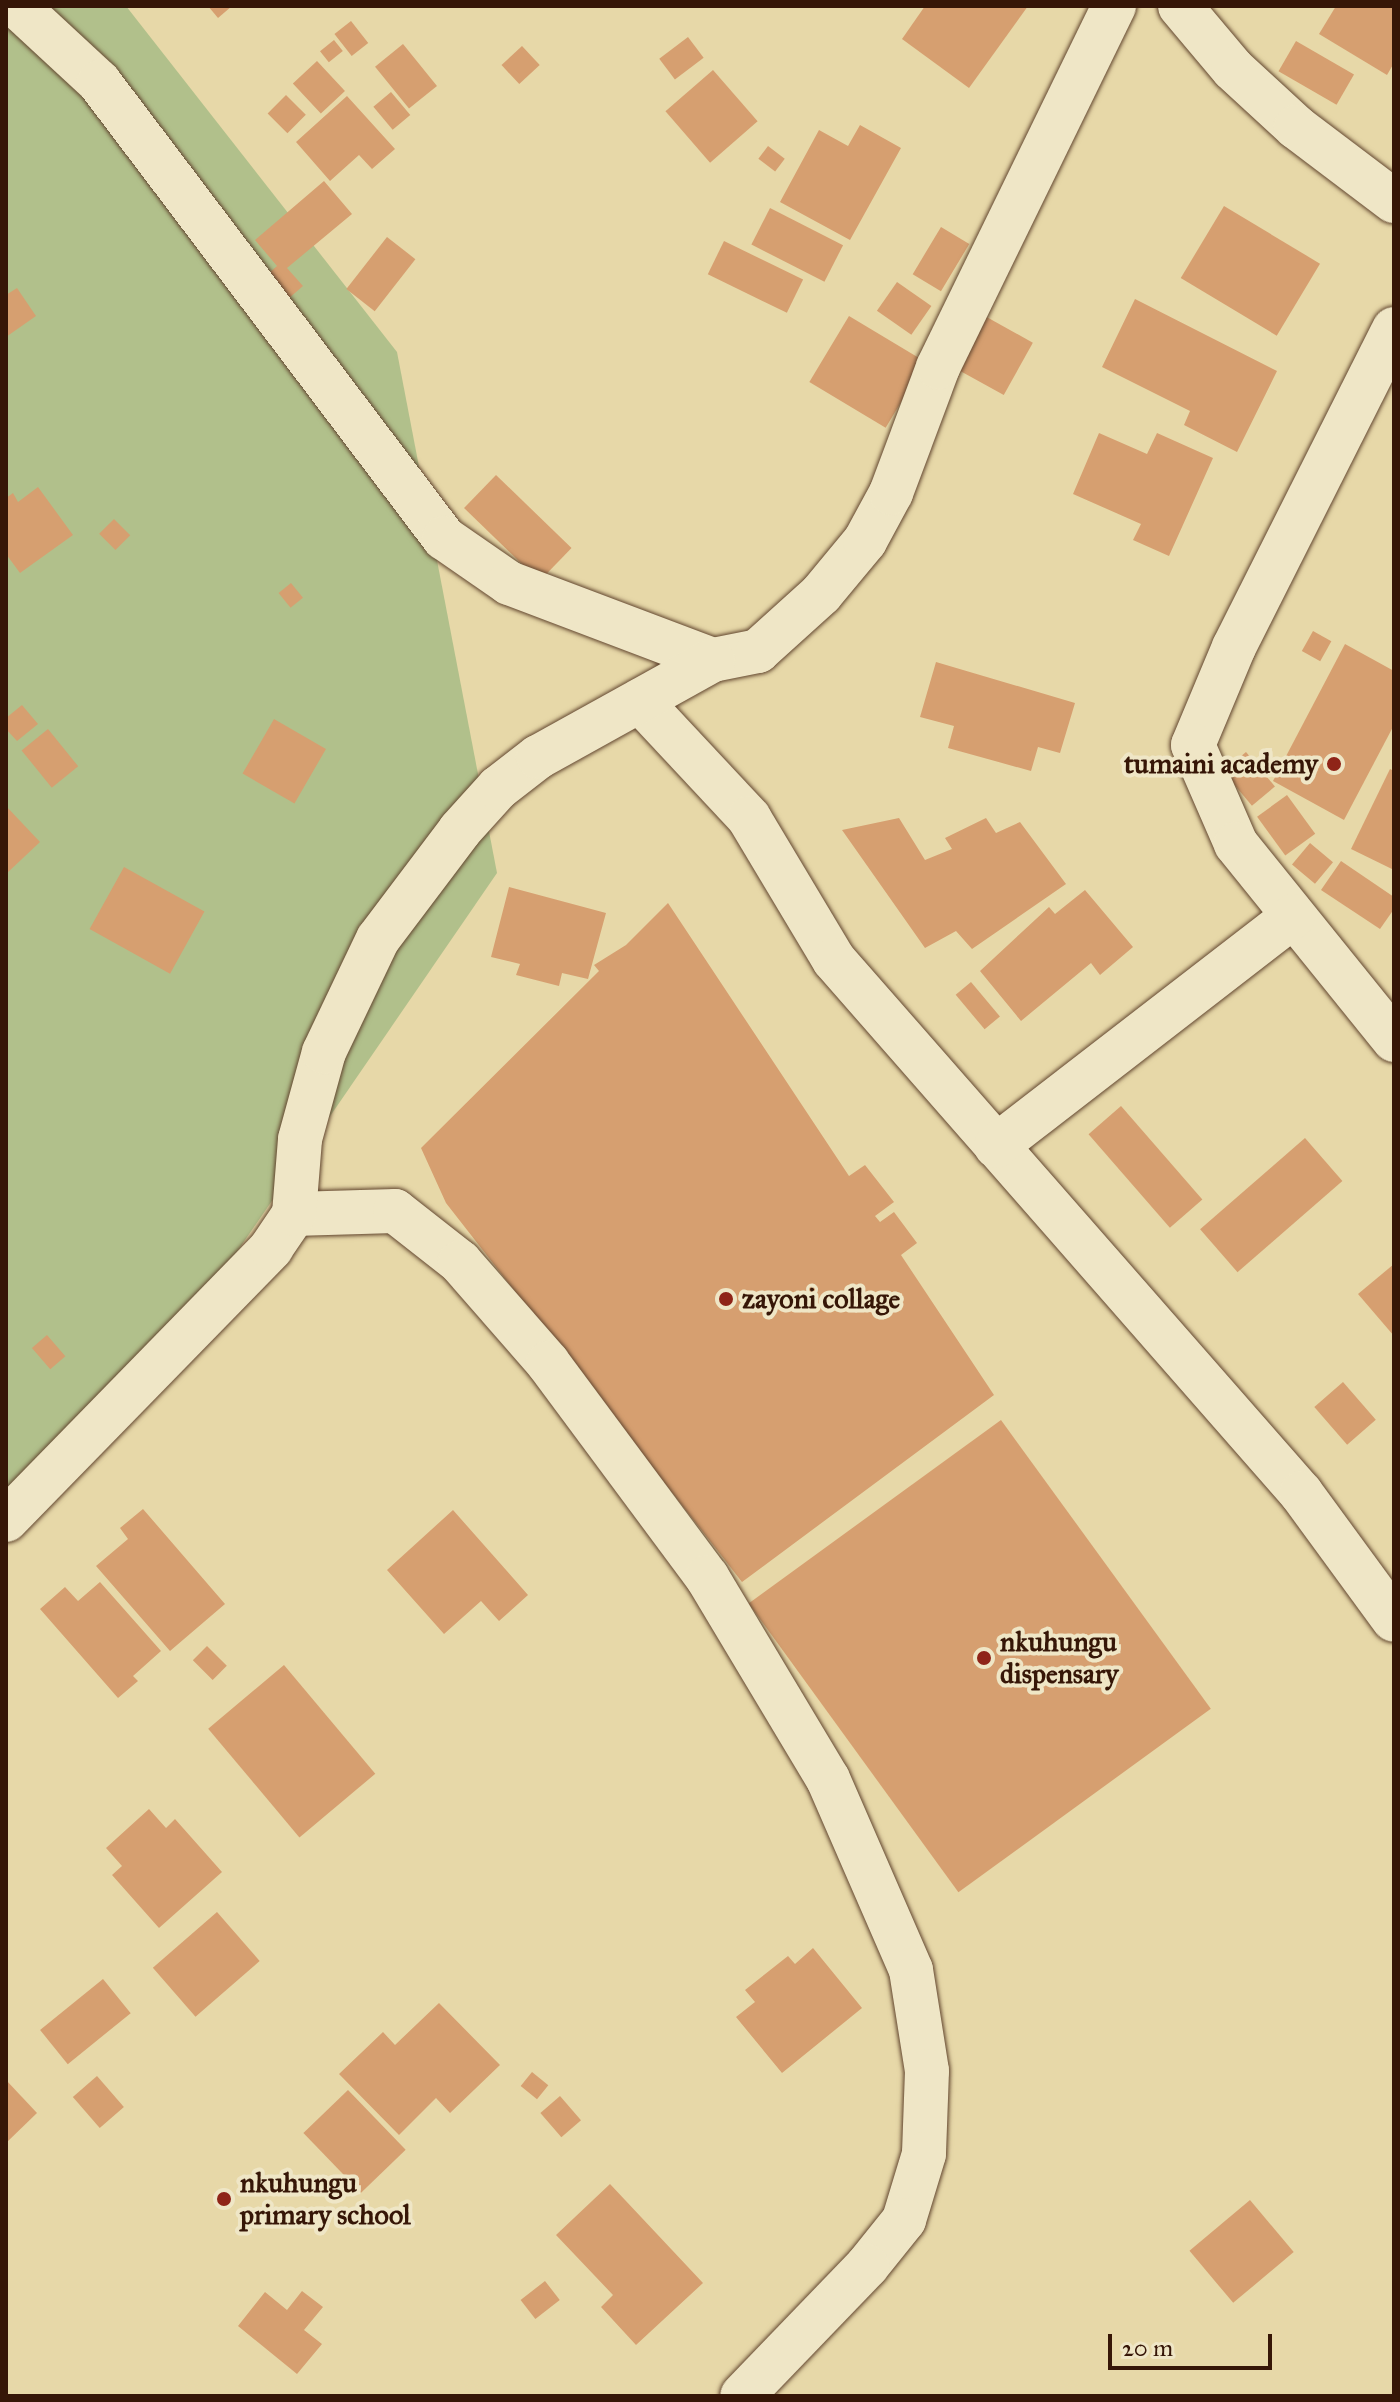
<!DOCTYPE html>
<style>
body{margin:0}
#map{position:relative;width:1400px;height:2402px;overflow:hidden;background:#e7d8a8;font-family:"IM FELL Great Primer",serif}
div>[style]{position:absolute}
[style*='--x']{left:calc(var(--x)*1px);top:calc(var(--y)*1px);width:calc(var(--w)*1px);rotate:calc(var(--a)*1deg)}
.green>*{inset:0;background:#b1c08b}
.building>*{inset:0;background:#d69f70;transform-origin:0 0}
.roads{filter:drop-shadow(0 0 2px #62462f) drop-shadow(0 0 2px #62462f)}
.minor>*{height:44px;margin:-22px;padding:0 22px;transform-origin:22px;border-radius:22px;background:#efe6c6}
.dots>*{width:22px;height:22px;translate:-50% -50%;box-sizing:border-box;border:4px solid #efe6c6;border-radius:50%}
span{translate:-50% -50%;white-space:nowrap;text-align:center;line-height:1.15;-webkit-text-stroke:8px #efe6c6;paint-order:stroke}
.poi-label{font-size:28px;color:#361607;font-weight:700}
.right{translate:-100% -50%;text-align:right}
.left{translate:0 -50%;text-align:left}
.frame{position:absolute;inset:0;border:8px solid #361607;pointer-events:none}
.scale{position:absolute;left:1108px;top:2334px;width:164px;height:36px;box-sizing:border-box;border:4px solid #361607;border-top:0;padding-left:10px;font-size:24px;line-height:28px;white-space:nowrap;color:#361607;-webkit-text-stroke:6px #efe6c6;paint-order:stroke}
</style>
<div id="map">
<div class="green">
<i style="clip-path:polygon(6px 6px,126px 6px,397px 352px,497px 873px,116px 1428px,6px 1535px)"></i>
</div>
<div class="building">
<i style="clip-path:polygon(208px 6px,232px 6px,218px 18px)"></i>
<i style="clip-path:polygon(925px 6px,1028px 6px,969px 88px,902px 39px)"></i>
<i style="clip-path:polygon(1336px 6px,1394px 6px,1394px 63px,1387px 75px,1319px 34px)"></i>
<i style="left:351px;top:21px;width:28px;height:21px;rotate:52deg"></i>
<i style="left:688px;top:37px;width:26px;height:36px;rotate:53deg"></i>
<i style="left:334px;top:40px;width:14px;height:18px;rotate:51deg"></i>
<i style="left:1296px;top:41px;width:67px;height:35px;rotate:30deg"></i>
<i style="left:403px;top:44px;width:54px;height:36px;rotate:51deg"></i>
<i style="left:522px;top:46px;width:26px;height:28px;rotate:47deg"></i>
<i style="left:317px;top:61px;width:41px;height:33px;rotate:47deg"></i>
<i style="left:713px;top:70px;width:68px;height:63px;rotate:49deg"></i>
<i style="left:391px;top:92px;width:30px;height:23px;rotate:50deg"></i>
<i style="left:286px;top:95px;width:28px;height:26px;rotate:45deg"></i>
<i style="clip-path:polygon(347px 96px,395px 149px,372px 169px,359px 155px,330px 181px,296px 142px)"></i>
<i style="clip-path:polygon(860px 125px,901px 148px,850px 240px,780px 202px,819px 130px,848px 146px)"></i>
<i style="left:768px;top:146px;width:21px;height:16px;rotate:37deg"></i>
<i style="clip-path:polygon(324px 181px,352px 214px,287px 268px,303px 286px,273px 312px,253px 287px,277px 266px,255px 240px)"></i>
<i style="left:1224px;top:206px;width:112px;height:84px;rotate:31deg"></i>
<i style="left:770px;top:208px;width:82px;height:41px;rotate:27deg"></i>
<i style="left:941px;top:227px;width:33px;height:55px;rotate:31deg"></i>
<i style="left:387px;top:237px;width:36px;height:66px;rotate:38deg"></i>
<i style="left:724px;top:241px;width:88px;height:37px;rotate:26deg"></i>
<i style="left:897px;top:282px;width:42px;height:35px;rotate:35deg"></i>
<i style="clip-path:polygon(17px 288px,36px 316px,6px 337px,6px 295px)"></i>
<i style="clip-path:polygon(1135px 299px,1277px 371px,1237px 452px,1184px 425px,1190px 411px,1102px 367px)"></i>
<i style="left:983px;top:315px;width:57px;height:60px;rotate:29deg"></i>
<i style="left:849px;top:316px;width:89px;height:77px;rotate:31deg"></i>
<i style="clip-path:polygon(1099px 433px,1147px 454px,1157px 433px,1213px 458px,1169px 556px,1133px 540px,1141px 524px,1073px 494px)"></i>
<i style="left:496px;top:475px;width:105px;height:46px;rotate:44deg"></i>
<i style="clip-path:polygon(38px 487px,73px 535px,20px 573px,6px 554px,6px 498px,13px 493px,18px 502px)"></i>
<i style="left:114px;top:519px;width:23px;height:21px;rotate:45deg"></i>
<i style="left:291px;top:583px;width:19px;height:16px;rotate:51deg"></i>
<i style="left:1313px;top:631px;width:21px;height:23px;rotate:29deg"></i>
<i style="clip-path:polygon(1345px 644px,1394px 671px,1394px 725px,1344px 820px,1273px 781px)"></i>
<i style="clip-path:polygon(936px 662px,1075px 703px,1060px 753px,1038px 747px,1031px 771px,948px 748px,954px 726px,920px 717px)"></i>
<i style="clip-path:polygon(22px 705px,38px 724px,17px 741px,6px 729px,6px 718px)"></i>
<i style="left:274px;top:719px;width:60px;height:63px;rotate:30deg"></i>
<i style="left:48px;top:729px;width:48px;height:34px;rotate:51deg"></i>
<i style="left:1246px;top:752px;width:45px;height:30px;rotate:50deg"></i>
<i style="clip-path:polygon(1390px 769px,1394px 771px,1394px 870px,1351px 849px)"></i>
<i style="left:1287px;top:795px;width:48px;height:37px;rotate:54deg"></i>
<i style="clip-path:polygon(6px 806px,40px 842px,6px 874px)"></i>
<i style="clip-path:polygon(899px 818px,925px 860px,952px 849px,945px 838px,986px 818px,996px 833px,1020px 822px,1066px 884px,972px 949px,956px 931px,925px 948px,842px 830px)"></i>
<i style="left:1310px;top:843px;width:30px;height:28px;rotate:40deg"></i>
<i style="clip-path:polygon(1341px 861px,1394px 897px,1394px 909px,1380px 929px,1321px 890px)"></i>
<i style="left:124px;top:867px;width:92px;height:71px;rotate:29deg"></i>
<i style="clip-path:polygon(509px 887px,606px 913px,588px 979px,562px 973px,559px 986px,516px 975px,520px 964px,491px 957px)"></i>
<i style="clip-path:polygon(1085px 890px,1133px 947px,1100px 975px,1091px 963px,1021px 1021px,980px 971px,1049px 907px,1055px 914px)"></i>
<i style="clip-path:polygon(668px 903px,849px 1176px,865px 1165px,894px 1202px,875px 1216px,880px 1222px,894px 1212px,917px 1243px,901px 1255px,994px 1395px,742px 1582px,446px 1203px,421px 1148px,599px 971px,594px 965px,626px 945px)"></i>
<i style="left:971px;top:982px;width:45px;height:20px;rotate:50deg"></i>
<i style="left:1121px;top:1106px;width:124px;height:43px;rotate:49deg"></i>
<i style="left:1305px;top:1138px;width:57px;height:139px;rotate:49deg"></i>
<i style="clip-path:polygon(1394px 1264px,1394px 1336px,1358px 1294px)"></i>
<i style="left:47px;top:1335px;width:28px;height:20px;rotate:49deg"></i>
<i style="left:1343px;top:1382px;width:50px;height:38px;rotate:49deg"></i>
<i style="left:1001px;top:1420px;width:357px;height:312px;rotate:54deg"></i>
<i style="clip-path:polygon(143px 1509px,225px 1604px,170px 1651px,96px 1566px,128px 1539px,120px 1528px)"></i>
<i style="clip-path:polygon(453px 1510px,528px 1595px,499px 1621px,481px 1601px,444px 1634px,387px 1570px)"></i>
<i style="clip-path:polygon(100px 1582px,161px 1651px,133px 1676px,138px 1681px,118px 1698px,40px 1609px,65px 1587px,78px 1601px)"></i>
<i style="left:207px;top:1646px;width:28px;height:20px;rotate:45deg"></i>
<i style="left:284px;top:1665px;width:142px;height:99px;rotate:50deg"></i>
<i style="clip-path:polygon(149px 1809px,166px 1828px,175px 1819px,222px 1872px,159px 1928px,112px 1875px,122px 1866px,106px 1848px)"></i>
<i style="left:217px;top:1912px;width:65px;height:85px;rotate:49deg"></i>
<i style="clip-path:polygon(813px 1948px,862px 2008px,782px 2073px,736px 2017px,755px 2002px,745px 1990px,788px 1956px,795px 1964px)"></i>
<i style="left:103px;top:1979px;width:44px;height:81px;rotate:51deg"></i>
<i style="clip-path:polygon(439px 2003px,500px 2065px,450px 2113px,436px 2098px,399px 2135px,339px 2074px,383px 2032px,395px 2045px)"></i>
<i style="left:532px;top:2072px;width:21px;height:18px;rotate:39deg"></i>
<i style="left:97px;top:2076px;width:41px;height:32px;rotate:49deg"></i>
<i style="clip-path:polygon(6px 2080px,37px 2113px,6px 2143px)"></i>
<i style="left:348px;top:2090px;width:83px;height:62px;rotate:46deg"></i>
<i style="left:560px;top:2096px;width:32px;height:26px;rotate:49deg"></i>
<i style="clip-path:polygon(610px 2184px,703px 2283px,636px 2345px,601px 2307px,613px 2295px,556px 2235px)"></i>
<i style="left:1250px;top:2200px;width:68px;height:79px;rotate:50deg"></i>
<i style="left:545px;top:2281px;width:24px;height:31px;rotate:52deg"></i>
<i style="clip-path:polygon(302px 2291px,323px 2307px,304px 2330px,322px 2344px,297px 2374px,238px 2326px,265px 2292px,287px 2310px)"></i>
</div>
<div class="roads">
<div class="minor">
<i style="--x:17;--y:6;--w:112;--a:42.8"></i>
<i style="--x:99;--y:82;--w:572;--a:52.89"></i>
<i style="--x:444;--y:538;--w:79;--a:34.7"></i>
<i style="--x:509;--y:583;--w:218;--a:20.7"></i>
<i style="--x:713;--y:660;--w:46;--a:-11.3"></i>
<i style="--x:758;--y:651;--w:85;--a:-42.1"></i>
<i style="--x:821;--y:594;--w:69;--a:-50.3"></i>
<i style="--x:865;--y:541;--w:55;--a:-61.6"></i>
<i style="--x:891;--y:493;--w:134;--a:-69.5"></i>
<i style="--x:938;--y:367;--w:402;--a:-64"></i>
<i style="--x:1180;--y:6;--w:82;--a:49.9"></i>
<i style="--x:1233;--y:69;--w:86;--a:42.6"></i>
<i style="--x:1296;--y:127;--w:123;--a:37.1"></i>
<i style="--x:1394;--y:329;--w:356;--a:116.7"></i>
<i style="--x:1234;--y:647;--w:106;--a:112.7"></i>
<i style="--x:1193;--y:745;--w:108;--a:66.5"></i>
<i style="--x:1236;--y:844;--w:252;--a:51.1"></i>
<i style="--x:640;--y:701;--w:160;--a:47"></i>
<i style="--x:749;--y:818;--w:165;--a:59.1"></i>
<i style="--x:834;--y:960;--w:709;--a:48.78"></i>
<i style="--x:1301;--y:1493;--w:157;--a:53.8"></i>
<i style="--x:996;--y:1146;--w:376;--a:-37.7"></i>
<i style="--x:294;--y:1214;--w:101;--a:-1.7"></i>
<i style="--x:395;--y:1211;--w:83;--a:38.1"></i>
<i style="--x:460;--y:1262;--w:134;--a:48.9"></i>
<i style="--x:548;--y:1363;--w:267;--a:53.4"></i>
<i style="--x:707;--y:1577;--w:235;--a:59.1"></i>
<i style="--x:828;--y:1779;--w:208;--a:66.5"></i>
<i style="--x:911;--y:1970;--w:102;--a:81"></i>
<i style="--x:927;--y:2071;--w:83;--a:92.1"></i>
<i style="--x:924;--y:2154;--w:69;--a:106.9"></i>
<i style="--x:904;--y:2220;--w:59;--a:128.8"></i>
<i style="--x:867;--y:2266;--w:180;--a:133.9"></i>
<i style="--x:6;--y:1520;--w:380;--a:-45.7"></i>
<i style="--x:271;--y:1248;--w:41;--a:-55.9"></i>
<i style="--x:294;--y:1214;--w:75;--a:-85.4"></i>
<i style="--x:300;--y:1139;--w:90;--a:-74.6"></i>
<i style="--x:324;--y:1052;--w:125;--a:-64.5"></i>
<i style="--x:378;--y:939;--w:136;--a:-53"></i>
<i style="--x:460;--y:830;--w:57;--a:-47.9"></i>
<i style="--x:498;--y:788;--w:51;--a:-37.8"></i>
<i style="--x:538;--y:757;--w:200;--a:-29"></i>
</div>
</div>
<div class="dots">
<i style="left:1334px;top:764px;background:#8f2418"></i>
<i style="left:726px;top:1299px;background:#8f2418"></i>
<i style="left:984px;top:1658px;background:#8f2418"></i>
<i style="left:224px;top:2199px;background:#8f2418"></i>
</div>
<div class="poi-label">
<span class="right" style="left:1318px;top:764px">tumaini academy</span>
<span class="left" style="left:742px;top:1299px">zayoni collage</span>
<span class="left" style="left:1000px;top:1658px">nkuhungu<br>dispensary</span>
<span class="left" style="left:240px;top:2199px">nkuhungu<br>primary school</span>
</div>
<div class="frame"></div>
<div class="scale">20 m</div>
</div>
